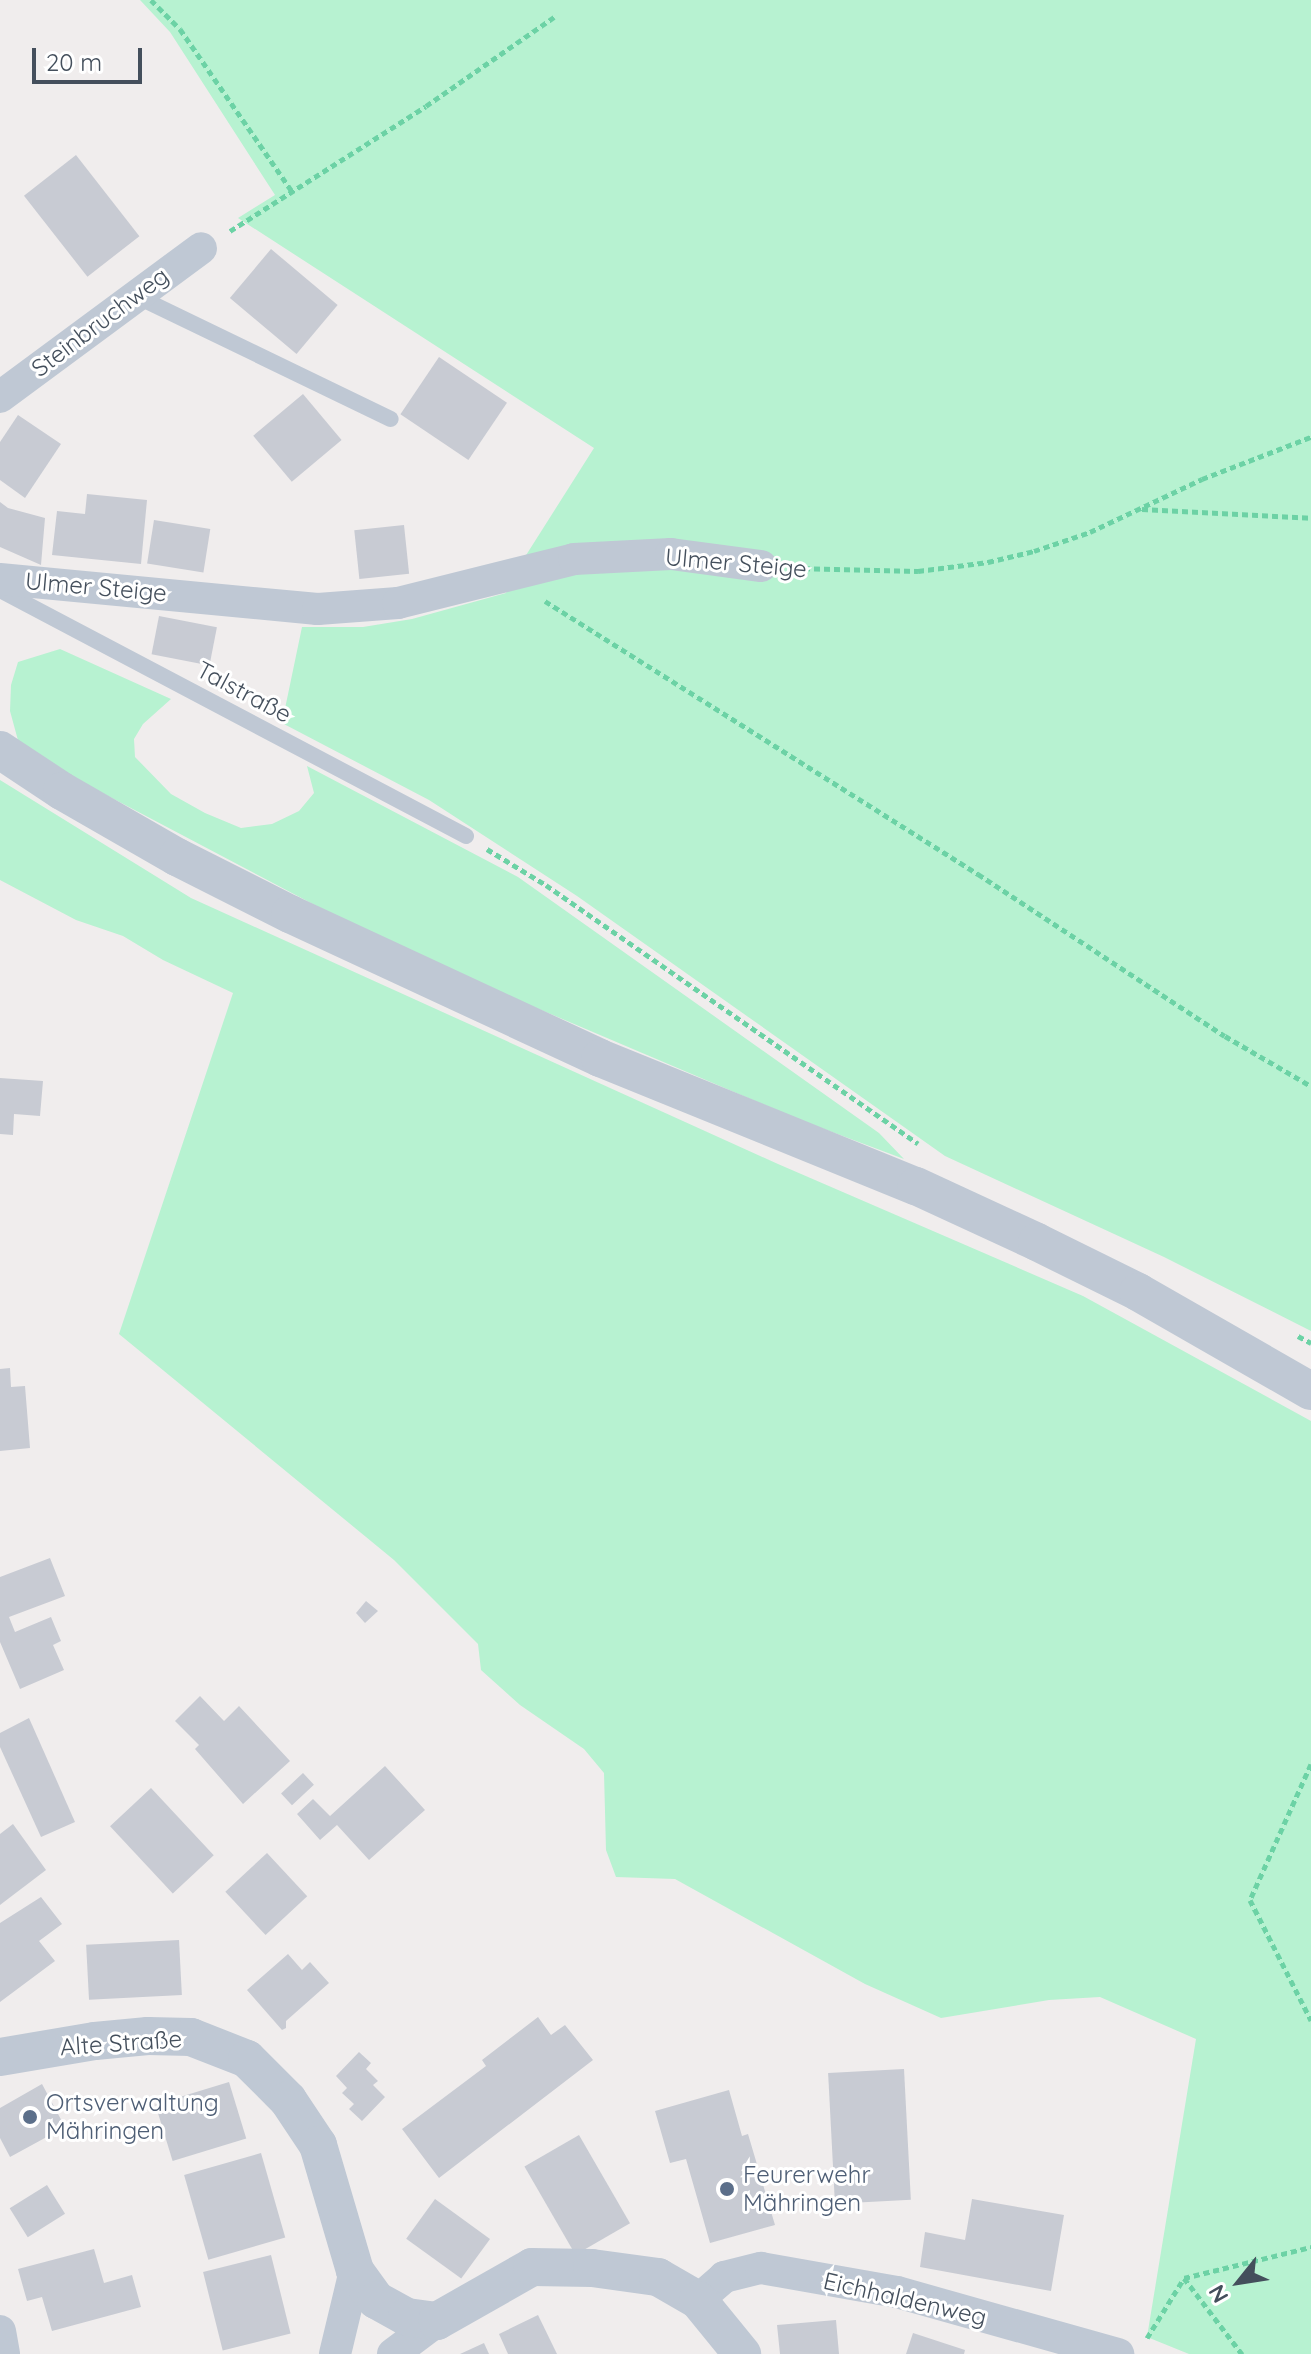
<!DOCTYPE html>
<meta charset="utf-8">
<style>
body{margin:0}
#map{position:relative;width:1311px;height:2354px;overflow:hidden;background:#f0eded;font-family:Quicksand,sans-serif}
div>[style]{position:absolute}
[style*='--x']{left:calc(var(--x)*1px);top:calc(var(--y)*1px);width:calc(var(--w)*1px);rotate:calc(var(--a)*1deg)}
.green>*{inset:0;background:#b7f2d1}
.building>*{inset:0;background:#c8cbd3;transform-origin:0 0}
.path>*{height:5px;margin-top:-2.5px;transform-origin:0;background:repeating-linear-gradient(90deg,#6cd2a5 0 6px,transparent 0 10px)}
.service>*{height:16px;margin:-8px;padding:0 8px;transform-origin:8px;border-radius:8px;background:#bfc8d4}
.minor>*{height:32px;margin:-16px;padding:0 16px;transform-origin:16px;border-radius:16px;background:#bfc8d4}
.tertiary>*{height:38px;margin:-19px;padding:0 19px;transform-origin:19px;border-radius:19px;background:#bfc8d4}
.dots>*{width:22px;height:22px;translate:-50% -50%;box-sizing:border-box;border:4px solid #fff;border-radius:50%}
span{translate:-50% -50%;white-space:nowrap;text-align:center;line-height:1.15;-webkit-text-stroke:6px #fff;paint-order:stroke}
.street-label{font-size:24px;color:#444f5c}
.service-label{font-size:24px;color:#4e5e75}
.left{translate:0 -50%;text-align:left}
.north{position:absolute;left:1199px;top:2242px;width:80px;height:80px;-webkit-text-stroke:6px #fff;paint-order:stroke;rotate:240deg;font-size:22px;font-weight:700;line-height:32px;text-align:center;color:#444f5c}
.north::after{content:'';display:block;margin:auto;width:28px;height:36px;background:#444f5c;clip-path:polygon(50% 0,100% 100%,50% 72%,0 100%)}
.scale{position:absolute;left:32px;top:48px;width:110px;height:36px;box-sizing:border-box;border:4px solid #444f5c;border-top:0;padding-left:10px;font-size:24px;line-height:28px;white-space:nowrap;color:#444f5c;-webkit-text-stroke:6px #fff;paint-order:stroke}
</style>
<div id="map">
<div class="green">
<i style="clip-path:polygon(140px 0,1311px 0,1311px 1331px,1164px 1257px,945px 1156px,577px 896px,429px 800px,282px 723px,302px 627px,363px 627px,412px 619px,506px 593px,516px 571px,594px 448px,238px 218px,275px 195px,170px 32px)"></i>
<i style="clip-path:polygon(60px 649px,171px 699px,143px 724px,134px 739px,135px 757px,171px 794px,205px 813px,241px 828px,272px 824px,299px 811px,314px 793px,307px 766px,518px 877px,879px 1133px,904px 1159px,800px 1120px,400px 950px,91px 787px,19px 744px,10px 711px,11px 685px,18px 662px)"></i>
<i style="clip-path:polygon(0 780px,191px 898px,778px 1164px,1083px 1296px,1311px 1421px,1311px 2354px,1189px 2354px,1147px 2337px,1196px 2039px,1100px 1997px,1049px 2000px,941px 2018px,865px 1984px,675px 1879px,616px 1877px,606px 1850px,604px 1773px,584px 1749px,520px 1705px,481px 1670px,478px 1644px,394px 1560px,119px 1334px,233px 993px,163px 960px,123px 936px,76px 920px,0 880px)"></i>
</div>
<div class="building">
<i style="left:76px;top:155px;width:103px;height:66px;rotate:52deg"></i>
<i style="left:271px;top:249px;width:87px;height:64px;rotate:40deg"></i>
<i style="left:439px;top:357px;width:82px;height:69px;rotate:34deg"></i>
<i style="left:303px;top:394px;width:60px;height:65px;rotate:50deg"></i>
<i style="clip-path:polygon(18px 415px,61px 444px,25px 498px,0 480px,0 442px)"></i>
<i style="clip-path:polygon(87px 494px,147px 500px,141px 564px,52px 555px,57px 511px,85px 514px)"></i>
<i style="clip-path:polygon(0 502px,8px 508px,45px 518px,41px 565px,0 547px)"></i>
<i style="left:154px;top:520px;width:57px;height:44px;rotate:9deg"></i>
<i style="left:404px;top:525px;width:49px;height:50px;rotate:84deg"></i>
<i style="left:159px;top:616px;width:59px;height:39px;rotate:11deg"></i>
<i style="clip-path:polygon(0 1078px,43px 1081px,40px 1116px,14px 1114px,13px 1135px,0 1134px)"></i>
<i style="clip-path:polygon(10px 1368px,11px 1387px,25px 1386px,30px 1448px,0 1451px,0 1369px)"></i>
<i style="clip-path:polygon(50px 1558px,65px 1596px,9px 1617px,15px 1632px,51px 1617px,61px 1641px,53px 1645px,64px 1670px,20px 1689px,0 1642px,0 1577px)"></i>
<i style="clip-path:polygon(366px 1601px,378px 1611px,365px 1623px,356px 1613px)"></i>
<i style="clip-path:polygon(200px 1696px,224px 1721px,239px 1706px,290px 1761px,243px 1804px,195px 1749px,199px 1745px,175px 1721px)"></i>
<i style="clip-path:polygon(29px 1718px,75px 1822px,41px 1837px,0 1747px,0 1733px)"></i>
<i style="clip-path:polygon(385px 1766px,425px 1810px,369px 1860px,337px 1825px,320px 1840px,297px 1814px,313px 1799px,330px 1816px)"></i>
<i style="left:303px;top:1773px;width:16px;height:30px;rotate:47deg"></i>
<i style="left:151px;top:1788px;width:92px;height:56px;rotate:47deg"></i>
<i style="clip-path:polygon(13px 1824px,46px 1870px,0 1905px,0 1834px)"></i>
<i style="left:267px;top:1853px;width:59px;height:57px;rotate:47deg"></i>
<i style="clip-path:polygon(41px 1897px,62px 1924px,39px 1941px,55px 1961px,0 2002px,0 1923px)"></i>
<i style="left:179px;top:1940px;width:55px;height:93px;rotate:87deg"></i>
<i style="clip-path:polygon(288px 1954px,302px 1970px,310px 1962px,329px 1983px,286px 2021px,286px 2028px,282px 2030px,247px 1990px)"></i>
<i style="clip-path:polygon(538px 2017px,551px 2035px,565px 2025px,593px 2060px,439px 2178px,402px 2129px,486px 2066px,482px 2060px)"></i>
<i style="clip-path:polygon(359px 2052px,371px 2063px,366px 2069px,378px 2081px,373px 2085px,385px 2097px,362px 2121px,349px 2109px,354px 2104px,342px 2093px,347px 2088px,336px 2076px)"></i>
<i style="left:904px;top:2069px;width:131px;height:76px;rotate:87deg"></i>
<i style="left:229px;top:2082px;width:59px;height:77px;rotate:73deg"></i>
<i style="clip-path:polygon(42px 2084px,65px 2127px,10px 2157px,0 2138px,0 2108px)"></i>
<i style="clip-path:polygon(729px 2090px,742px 2136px,748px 2134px,775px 2225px,710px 2243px,686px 2159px,670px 2163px,655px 2111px)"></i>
<i style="left:579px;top:2135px;width:102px;height:63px;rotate:60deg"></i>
<i style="left:261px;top:2153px;width:88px;height:80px;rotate:74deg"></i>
<i style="left:47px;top:2185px;width:34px;height:44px;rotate:58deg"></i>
<i style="left:435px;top:2199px;width:68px;height:49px;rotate:36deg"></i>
<i style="clip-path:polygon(972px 2199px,1064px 2215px,1051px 2291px,920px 2267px,925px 2232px,965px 2240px)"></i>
<i style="clip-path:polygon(94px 2249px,104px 2283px,132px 2275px,141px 2307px,52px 2331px,42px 2297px,27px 2301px,18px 2269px)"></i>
<i style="left:271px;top:2255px;width:81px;height:70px;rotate:76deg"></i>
<i style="clip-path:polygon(538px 2315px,557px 2354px,508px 2354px,499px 2334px)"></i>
<i style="clip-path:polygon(836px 2320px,839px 2354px,780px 2354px,777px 2325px)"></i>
<i style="clip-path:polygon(913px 2333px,965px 2350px,964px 2354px,906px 2354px)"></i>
<i style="clip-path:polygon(484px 2343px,489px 2354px,460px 2354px)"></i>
</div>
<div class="path">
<i style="--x:151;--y:0;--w:41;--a:45"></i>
<i style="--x:180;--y:29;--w:199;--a:55.4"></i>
<i style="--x:230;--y:231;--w:232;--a:-32.5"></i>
<i style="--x:426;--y:106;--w:156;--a:-34.8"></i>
<i style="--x:1142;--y:509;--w:169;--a:3"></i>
<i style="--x:794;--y:568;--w:124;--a:1.4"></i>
<i style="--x:918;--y:571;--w:71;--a:-7.3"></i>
<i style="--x:988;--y:562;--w:47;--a:-13.4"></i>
<i style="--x:1034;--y:551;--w:59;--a:-18.7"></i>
<i style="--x:1090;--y:532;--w:124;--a:-25.3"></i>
<i style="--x:1202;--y:479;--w:117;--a:-21.1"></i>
<i style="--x:545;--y:601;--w:512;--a:32.23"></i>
<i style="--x:978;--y:874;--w:295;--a:33.3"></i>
<i style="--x:1225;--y:1036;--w:99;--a:30.2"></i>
<i style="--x:487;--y:849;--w:69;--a:31.4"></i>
<i style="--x:546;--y:885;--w:453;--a:34.8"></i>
<i style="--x:1298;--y:1336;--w:15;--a:28"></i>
<i style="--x:1311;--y:1764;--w:149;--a:114.2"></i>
<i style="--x:1250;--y:1900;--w:135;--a:63.1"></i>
<i style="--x:1184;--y:2278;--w:96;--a:52.7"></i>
<i style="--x:1147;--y:2338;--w:70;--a:-58.3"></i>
<i style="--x:1184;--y:2278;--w:131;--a:-13.7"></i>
</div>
<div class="service">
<i style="--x:134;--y:295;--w:285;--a:25.8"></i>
<i style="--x:0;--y:590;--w:527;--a:27.83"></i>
</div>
<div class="minor">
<i style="--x:0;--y:397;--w:250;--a:-36.5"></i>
<i style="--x:0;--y:579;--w:319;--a:5.4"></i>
<i style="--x:318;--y:609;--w:80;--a:-4.3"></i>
<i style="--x:398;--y:603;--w:181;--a:-14"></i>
<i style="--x:574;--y:559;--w:97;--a:-3"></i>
<i style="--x:671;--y:554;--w:91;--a:7.6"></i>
<i style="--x:698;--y:2300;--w:35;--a:-41"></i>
<i style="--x:724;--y:2277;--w:38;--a:-14"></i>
<i style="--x:761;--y:2268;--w:138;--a:10"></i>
<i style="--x:897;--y:2292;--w:230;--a:15.7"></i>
<i style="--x:0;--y:2331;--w:23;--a:80"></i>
<i style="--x:335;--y:2354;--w:85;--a:-76.5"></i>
<i style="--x:393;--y:2354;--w:55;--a:-36.9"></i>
</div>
<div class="tertiary">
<i style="--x:0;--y:750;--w:74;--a:33.5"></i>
<i style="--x:62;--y:791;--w:133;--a:29.9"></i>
<i style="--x:177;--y:857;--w:127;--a:26.8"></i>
<i style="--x:290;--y:914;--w:342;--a:24.9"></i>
<i style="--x:600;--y:1058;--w:341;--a:22.1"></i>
<i style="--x:916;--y:1186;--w:133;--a:24.8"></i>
<i style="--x:1037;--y:1242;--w:113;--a:26.3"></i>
<i style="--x:1138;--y:1292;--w:199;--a:29.8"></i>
<i style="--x:0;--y:2057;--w:96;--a:-9.6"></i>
<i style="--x:95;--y:2041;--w:53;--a:-5.4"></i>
<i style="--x:148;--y:2036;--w:43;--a:1.3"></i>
<i style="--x:191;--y:2037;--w:60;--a:21.4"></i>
<i style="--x:247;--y:2059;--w:58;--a:45"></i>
<i style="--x:288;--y:2100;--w:54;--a:56.3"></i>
<i style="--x:318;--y:2145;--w:131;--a:73.6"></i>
<i style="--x:355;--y:2271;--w:36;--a:54"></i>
<i style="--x:376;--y:2300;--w:35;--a:29"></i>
<i style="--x:407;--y:2317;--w:30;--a:8"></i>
<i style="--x:437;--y:2321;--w:109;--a:-29.6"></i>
<i style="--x:532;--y:2267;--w:60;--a:1"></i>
<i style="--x:592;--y:2268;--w:67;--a:7.8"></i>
<i style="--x:658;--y:2277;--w:46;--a:29.9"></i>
<i style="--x:698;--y:2300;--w:70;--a:50.8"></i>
</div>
<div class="dots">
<i style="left:30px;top:2117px;background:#5c6f8a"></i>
<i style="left:727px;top:2189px;background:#5c6f8a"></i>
</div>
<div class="street-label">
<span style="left:100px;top:322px;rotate:-37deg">Steinbruchweg</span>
<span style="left:736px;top:563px;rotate:5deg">Ulmer Steige</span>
<span style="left:96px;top:587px;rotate:5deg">Ulmer Steige</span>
<span style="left:244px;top:692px;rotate:28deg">Talstraße</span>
<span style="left:121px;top:2043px;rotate:-4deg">Alte Straße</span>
<span style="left:905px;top:2299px;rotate:13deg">Eichhaldenweg</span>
</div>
<div class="service-label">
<span class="left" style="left:46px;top:2117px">Ortsverwaltung<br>Mähringen</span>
<span class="left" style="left:743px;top:2189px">Feurerwehr<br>Mähringen</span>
</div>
<div class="north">N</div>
<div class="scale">20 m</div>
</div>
